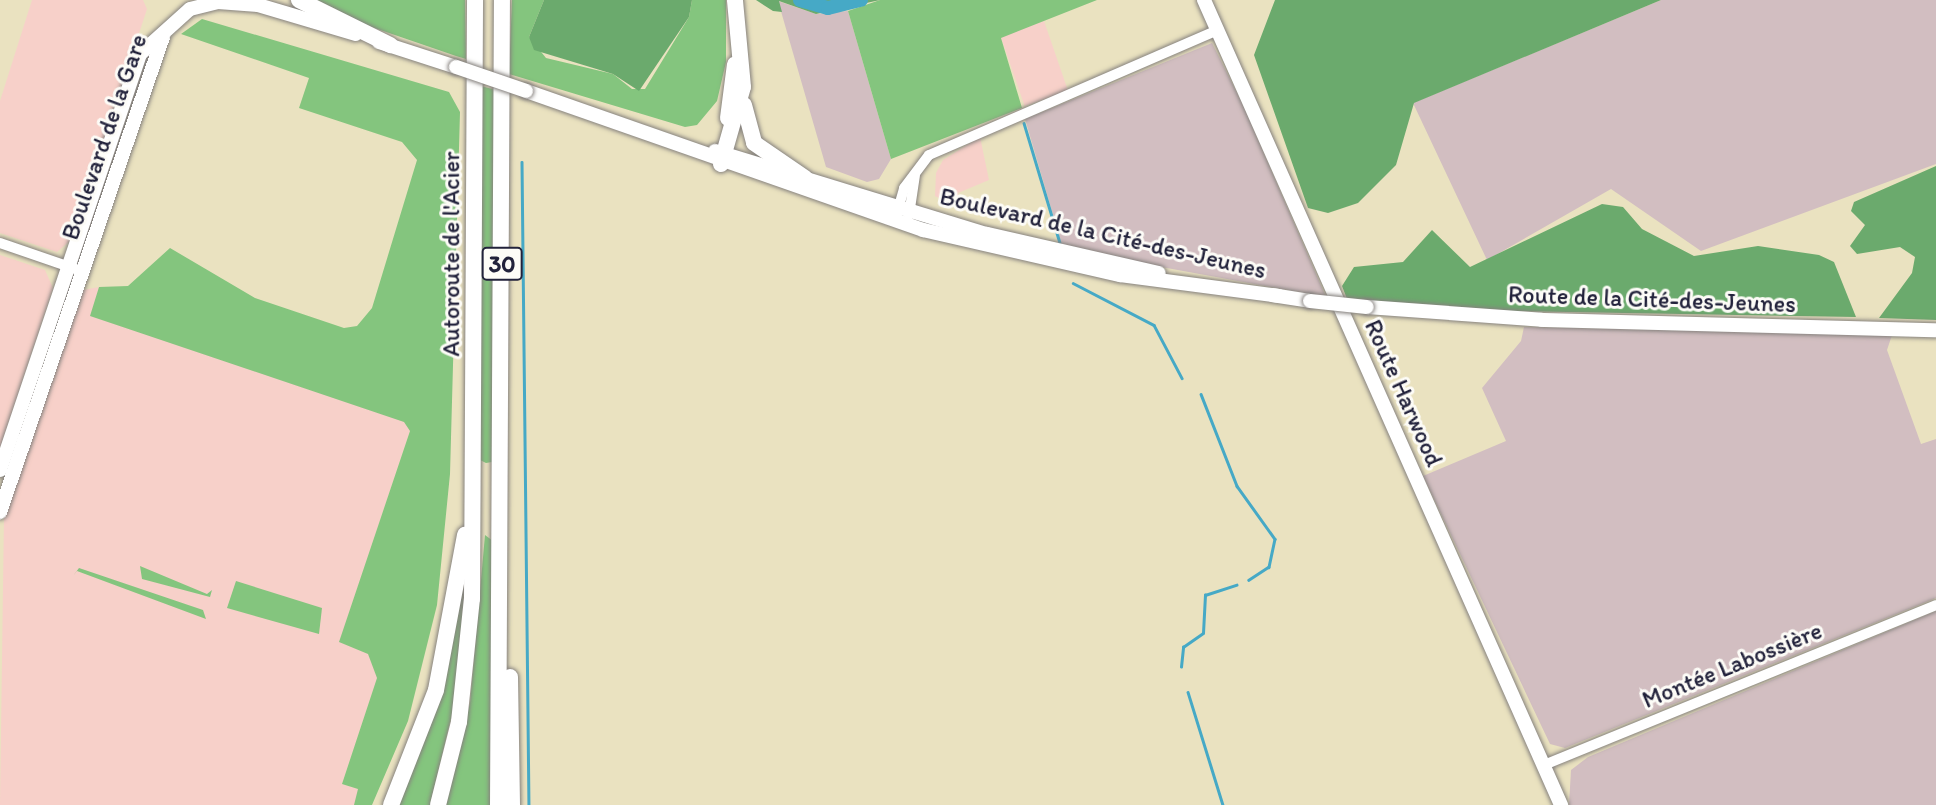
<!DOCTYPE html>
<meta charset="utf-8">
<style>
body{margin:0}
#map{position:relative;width:1936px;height:805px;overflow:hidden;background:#eae2c0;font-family:Itim,sans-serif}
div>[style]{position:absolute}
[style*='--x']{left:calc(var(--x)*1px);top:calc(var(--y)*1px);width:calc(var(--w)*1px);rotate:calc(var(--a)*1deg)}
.built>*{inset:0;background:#f7d0c9;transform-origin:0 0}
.industrial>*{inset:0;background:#d2bec1}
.green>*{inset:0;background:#84c57e}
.forest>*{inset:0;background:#6baa6d}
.stream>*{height:2.5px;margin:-1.25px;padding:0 1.25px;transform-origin:1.25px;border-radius:1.25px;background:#46a9c6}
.river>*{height:14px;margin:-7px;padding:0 7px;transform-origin:7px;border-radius:7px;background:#46a9c6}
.roads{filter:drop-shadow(0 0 2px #86827e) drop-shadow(0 0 2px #86827e)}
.minor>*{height:10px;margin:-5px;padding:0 5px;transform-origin:5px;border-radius:5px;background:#fff}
.major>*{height:14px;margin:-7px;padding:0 7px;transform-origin:7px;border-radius:7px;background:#fff}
.highway>*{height:16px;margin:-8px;padding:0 8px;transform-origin:8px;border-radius:8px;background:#fff}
.bridges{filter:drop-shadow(0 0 2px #86827e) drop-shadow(0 0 2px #86827e)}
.major-bridge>*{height:14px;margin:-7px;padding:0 7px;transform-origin:7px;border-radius:7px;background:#fff}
span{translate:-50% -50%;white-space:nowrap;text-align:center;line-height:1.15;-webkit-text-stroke:6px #fdfcf7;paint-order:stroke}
.shield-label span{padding:2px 5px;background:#fdfcf7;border:2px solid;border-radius:5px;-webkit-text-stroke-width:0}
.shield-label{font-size:23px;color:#22223b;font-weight:700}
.street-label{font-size:24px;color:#22223b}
</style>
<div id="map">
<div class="built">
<i style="clip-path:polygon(32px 0,143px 0,147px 9px,71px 240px,57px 252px,0 233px,0 101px)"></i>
<i style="left:1044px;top:21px;width:74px;height:46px;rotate:71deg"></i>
<i style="clip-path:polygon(980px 137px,989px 180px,958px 193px,963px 210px,935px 196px,936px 173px,943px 160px)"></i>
<i style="clip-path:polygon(0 255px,45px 270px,53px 288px,0 448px)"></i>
<i style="clip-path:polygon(99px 287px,93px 309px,413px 422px,345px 625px,390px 640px,342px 784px,371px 793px,365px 805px,0 805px,4px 515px,83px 290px)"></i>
</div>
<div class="industrial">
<i style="clip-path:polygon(1661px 0,1936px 0,1936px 164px,1701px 251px,1611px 189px,1487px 260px,1413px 103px)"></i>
<i style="clip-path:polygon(778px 1px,816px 14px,848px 11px,891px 159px,879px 179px,867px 182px,826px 167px)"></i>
<i style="clip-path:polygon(1212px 43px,1243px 105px,1326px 297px,1063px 249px,1025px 119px)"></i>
<i style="clip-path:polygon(1524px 327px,1892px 335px,1887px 350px,1921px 444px,1936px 439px,1936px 598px,1565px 748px,1550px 744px,1423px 476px,1506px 441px,1482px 388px,1521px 341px)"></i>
<i style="clip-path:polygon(1936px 611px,1936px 805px,1569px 805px,1571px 770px,1588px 757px)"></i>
</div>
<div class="green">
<i style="clip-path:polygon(293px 0,465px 0,466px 59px,456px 56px)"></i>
<i style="clip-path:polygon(512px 0,544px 0,529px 37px,546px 58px,613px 74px,632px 89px,645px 89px,689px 17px,692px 0,726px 0,726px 62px,717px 101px,697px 125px,685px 127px,509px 74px)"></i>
<i style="clip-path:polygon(880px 0,1097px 0,1001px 38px,1022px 108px,891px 159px,848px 11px)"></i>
<i style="clip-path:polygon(202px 19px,449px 92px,460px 112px,450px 474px,437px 605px,408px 721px,372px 805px,354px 805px,358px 789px,342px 784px,377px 678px,368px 654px,339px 642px,410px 431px,404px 422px,90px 316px,99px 287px,128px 286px,170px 248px,255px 298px,344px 328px,357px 326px,372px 308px,417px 160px,402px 142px,299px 108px,309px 78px,181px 34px)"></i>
<i style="clip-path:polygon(481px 86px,496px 90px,492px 462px,486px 463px,480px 460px)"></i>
<i style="clip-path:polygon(485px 535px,493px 541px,492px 805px,445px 805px,470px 703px)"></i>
<i style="clip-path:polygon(140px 566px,207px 594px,212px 590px,210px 597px,142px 579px)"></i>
<i style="clip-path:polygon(79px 568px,203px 610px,206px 619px,77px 571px,73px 576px)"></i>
<i style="clip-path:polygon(465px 580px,455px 702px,430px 805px,397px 805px)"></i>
<i style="clip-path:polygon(236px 581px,322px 608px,319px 634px,227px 608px)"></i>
</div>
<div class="forest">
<i style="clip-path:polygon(544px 0,692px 0,689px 17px,639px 91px,613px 74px,534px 50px,529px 37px)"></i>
<i style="clip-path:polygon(756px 0,880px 0,816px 14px,779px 1px,782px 12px,773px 11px)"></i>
<i style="clip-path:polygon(1275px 0,1661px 0,1414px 103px,1396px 165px,1358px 203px,1328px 213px,1308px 208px,1254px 55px)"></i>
<i style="clip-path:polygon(1936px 166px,1936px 320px,1879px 318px,1912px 273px,1915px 257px,1900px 247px,1857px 254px,1850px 246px,1865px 225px,1851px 211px,1854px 202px)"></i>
<i style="clip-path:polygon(1602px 204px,1623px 207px,1642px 229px,1694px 256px,1758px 246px,1819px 255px,1834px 262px,1856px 317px,1510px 311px,1347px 299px,1342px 286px,1354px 267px,1403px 262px,1432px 230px,1470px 267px)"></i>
</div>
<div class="stream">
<i style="--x:1024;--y:123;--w:125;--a:73.3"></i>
<i style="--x:522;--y:162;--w:643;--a:89.38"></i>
<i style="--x:1073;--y:283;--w:91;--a:27.4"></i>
<i style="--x:1154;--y:325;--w:60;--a:62.2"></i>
<i style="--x:1201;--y:394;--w:99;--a:68.6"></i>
<i style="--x:1237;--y:486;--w:65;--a:54.4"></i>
<i style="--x:1275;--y:539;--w:29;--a:102"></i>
<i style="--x:1269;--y:567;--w:24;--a:147"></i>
<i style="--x:1181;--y:667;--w:20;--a:-84"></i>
<i style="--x:1183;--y:647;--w:24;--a:-35"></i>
<i style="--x:1203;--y:633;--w:38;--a:-87"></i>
<i style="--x:1205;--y:595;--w:33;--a:-18"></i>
<i style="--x:1188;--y:692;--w:118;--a:72.8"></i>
</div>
<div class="river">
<i style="--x:800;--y:0;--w:29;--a:16"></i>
<i style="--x:828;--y:8;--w:34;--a:-14"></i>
</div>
<div class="roads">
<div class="minor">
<i style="--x:897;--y:213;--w:26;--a:-74"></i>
<i style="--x:904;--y:188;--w:41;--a:-52.9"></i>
<i style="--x:929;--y:155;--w:315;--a:-23.4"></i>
<i style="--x:909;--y:215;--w:40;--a:-81.5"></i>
<i style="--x:0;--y:243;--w:80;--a:18.9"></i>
<i style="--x:1544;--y:765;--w:423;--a:-22.2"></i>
</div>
<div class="major">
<i style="--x:1204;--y:0;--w:881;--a:66.08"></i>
<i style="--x:379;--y:42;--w:81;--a:18"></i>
<i style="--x:526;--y:91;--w:421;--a:19.3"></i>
<i style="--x:923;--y:230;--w:202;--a:12.9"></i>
<i style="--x:1120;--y:275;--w:160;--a:7.5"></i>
<i style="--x:715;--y:151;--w:284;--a:17"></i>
<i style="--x:987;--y:234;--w:176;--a:12.8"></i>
<i style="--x:1272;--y:295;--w:38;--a:9"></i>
<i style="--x:1367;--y:307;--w:175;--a:4.2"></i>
<i style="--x:1542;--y:320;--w:394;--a:1.5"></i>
<i style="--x:0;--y:470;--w:439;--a:-71.4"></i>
<i style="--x:140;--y:54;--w:67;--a:-42"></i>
<i style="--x:190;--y:9;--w:29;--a:-14"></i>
<i style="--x:218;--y:2;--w:40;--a:4.3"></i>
<i style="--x:258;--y:5;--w:102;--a:16.5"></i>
<i style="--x:0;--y:512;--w:502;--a:-71.06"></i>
</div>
<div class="highway">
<i style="--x:299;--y:0;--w:102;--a:26.3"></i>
<i style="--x:744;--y:105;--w:39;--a:75"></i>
<i style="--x:754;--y:143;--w:62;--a:34.5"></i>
<i style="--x:728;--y:118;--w:54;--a:-82.6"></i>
<i style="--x:721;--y:164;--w:80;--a:-74.1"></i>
<i style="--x:743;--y:87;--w:87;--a:-95.3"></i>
<i style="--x:510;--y:677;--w:128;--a:89.1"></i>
<i style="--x:391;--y:805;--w:123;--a:-68.6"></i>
<i style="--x:436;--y:690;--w:158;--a:-79.4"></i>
<i style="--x:438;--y:805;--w:86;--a:-75.8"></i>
<i style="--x:459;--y:722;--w:124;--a:-84"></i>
<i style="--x:472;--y:599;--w:599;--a:-89.71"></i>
<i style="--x:498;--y:805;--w:805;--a:-89.72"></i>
</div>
</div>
<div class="bridges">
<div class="major-bridge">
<i style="--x:456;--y:67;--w:74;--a:18.9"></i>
<i style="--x:1310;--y:301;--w:57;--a:6"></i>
</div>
</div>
<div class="shield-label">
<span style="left:502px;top:264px">30</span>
</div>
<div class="street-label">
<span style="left:104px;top:137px;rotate:-71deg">Boulevard de la Gare</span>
<span style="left:1103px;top:233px;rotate:13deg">Boulevard de la Cité-des-Jeunes</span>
<span style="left:451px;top:254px;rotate:-90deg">Autoroute de l'Acier</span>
<span style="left:1652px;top:299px;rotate:2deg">Route de la Cité-des-Jeunes</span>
<span style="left:1404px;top:393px;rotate:66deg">Route Harwood</span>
<span style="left:1732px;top:665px;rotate:-22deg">Montée Labossière</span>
</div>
</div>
